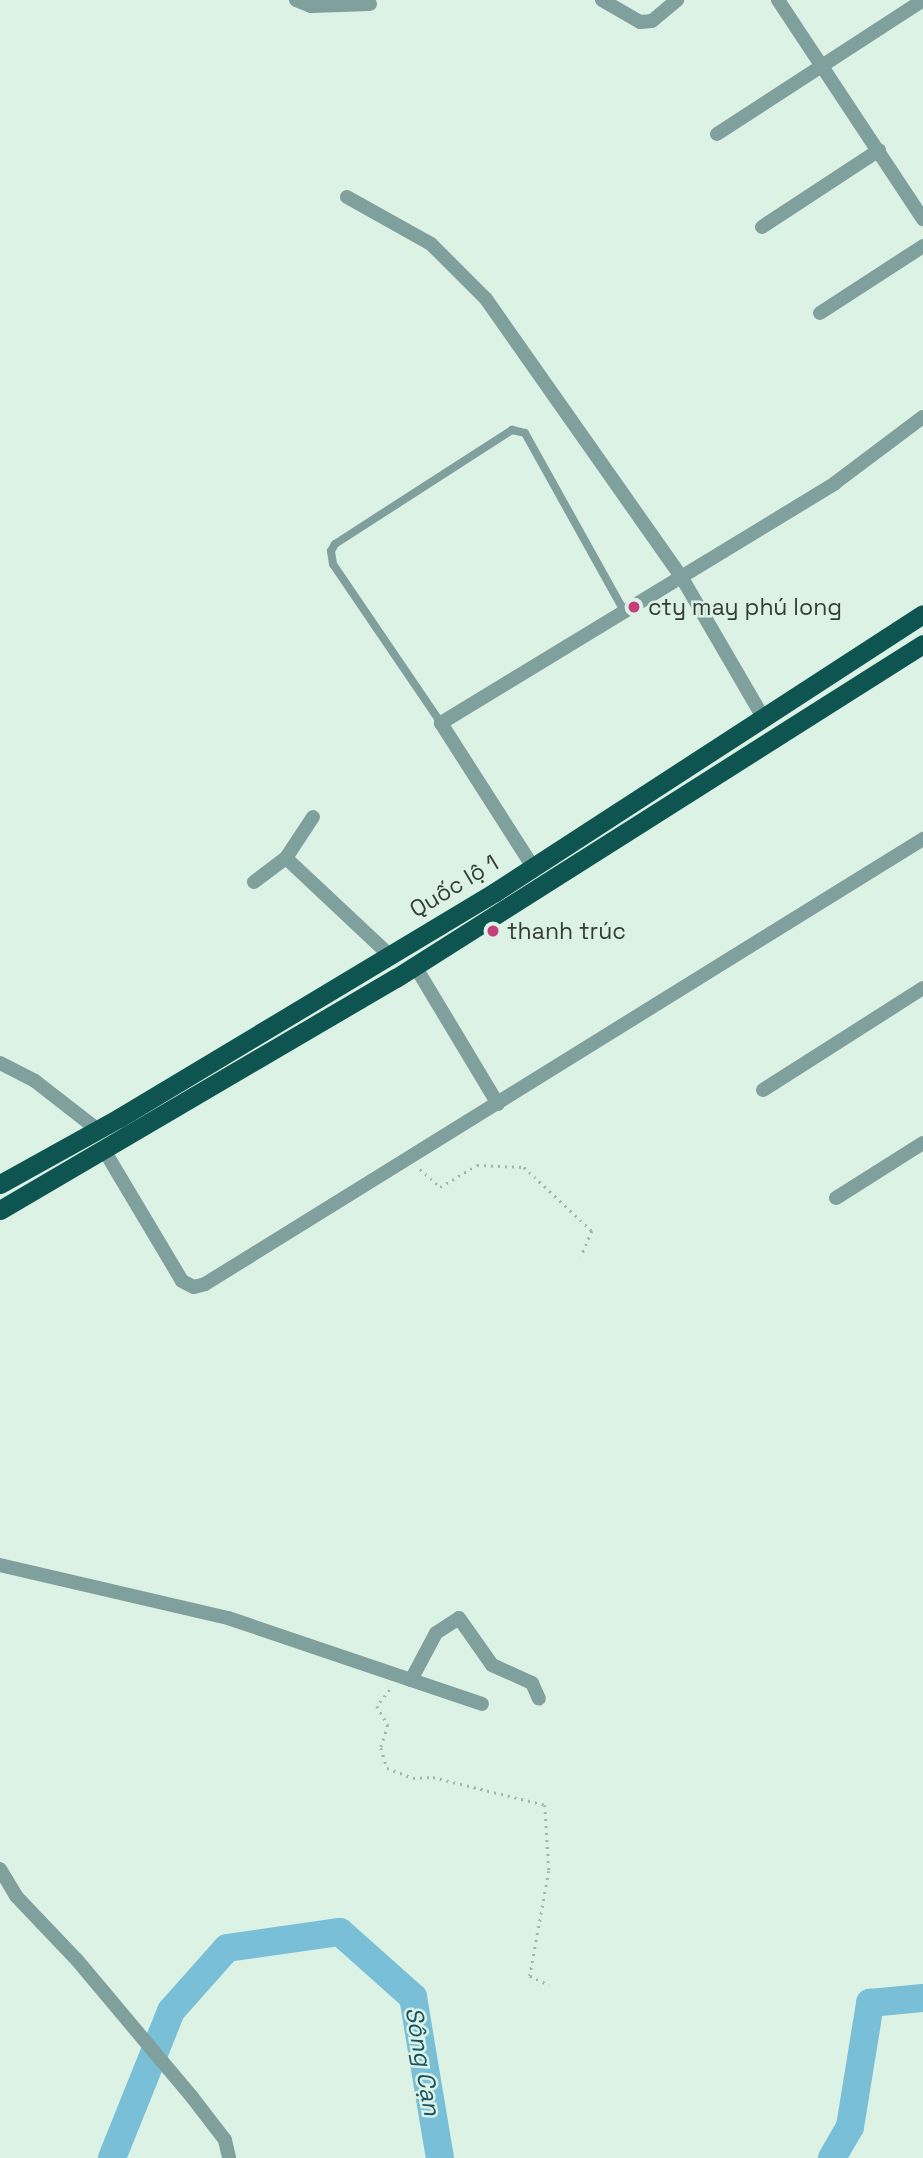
<!DOCTYPE html>
<meta charset="utf-8">
<style>
body{margin:0}
#map{position:relative;width:923px;height:2158px;overflow:hidden;background:#dcf2e4;font-family:"Space Grotesk",sans-serif}
div>[style]{position:absolute}
[style*='--x']{left:calc(var(--x)*1px);top:calc(var(--y)*1px);width:calc(var(--w)*1px);rotate:calc(var(--a)*1deg)}
.river>*{height:28px;margin:-14px;padding:0 14px;transform-origin:14px;border-radius:14px;background:#78bfd7}
.path>*{height:2.5px;margin-top:-1.25px;transform-origin:0;background:repeating-linear-gradient(90deg,#a4b6ab 0 2px,transparent 0 7px)}
.service>*{height:8px;margin:-4px;padding:0 4px;transform-origin:4px;border-radius:4px;background:#80a09d}
.minor>*{height:14px;margin:-7px;padding:0 7px;transform-origin:7px;border-radius:7px;background:#80a09d}
.tertiary>*{height:14px;margin:-7px;padding:0 7px;transform-origin:7px;border-radius:7px;background:#80a09d}
.trunk>*{height:19px;margin:-9.5px;padding:0 9.5px;transform-origin:9.5px;border-radius:9.5px;background:#0e5551}
.dots>*{width:19px;height:19px;translate:-50% -50%;box-sizing:border-box;border:4px solid #dcf2e4;border-radius:50%}
span{translate:-50% -50%;white-space:nowrap;text-align:center;line-height:1.15;-webkit-text-stroke:5px #dcf2e4;paint-order:stroke}
.poi-label{font-size:23px;color:#343c37}
.left{translate:0 -50%;text-align:left}
.street-label{font-size:23px;color:#343c37}
.water-label{font-size:24px;color:#185364;font-style:italic}
</style>
<div id="map">
<div class="river">
<i style="--x:112;--y:2158;--w:158;--a:-68.1"></i>
<i style="--x:171;--y:2011;--w:84;--a:-48.4"></i>
<i style="--x:227;--y:1948;--w:114;--a:-8.1"></i>
<i style="--x:340;--y:1932;--w:98;--a:41.7"></i>
<i style="--x:413;--y:1997;--w:163;--a:80.5"></i>
<i style="--x:832;--y:2158;--w:36;--a:-60"></i>
<i style="--x:850;--y:2127;--w:126;--a:-80.8"></i>
<i style="--x:870;--y:2003;--w:53;--a:-5.4"></i>
</div>
<div class="path">
<i style="--x:420;--y:1169;--w:27;--a:42"></i>
<i style="--x:440;--y:1187;--w:43;--a:-30.7"></i>
<i style="--x:477;--y:1165;--w:47;--a:2.4"></i>
<i style="--x:524;--y:1167;--w:93;--a:43.3"></i>
<i style="--x:592;--y:1231;--w:28;--a:113"></i>
<i style="--x:390;--y:1690;--w:21;--a:129"></i>
<i style="--x:377;--y:1706;--w:22;--a:60"></i>
<i style="--x:388;--y:1725;--w:24;--a:107"></i>
<i style="--x:381;--y:1748;--w:21;--a:73"></i>
<i style="--x:387;--y:1768;--w:28;--a:21"></i>
<i style="--x:413;--y:1778;--w:20;--a:-3"></i>
<i style="--x:433;--y:1777;--w:115;--a:14"></i>
<i style="--x:545;--y:1805;--w:66;--a:86.5"></i>
<i style="--x:549;--y:1871;--w:107;--a:100.3"></i>
<i style="--x:530;--y:1976;--w:21;--a:25"></i>
</div>
<div class="service">
<i style="--x:441;--y:723;--w:192;--a:-124.2"></i>
<i style="--x:333;--y:564;--w:13;--a:-99"></i>
<i style="--x:331;--y:551;--w:8;--a:-60"></i>
<i style="--x:335;--y:544;--w:211;--a:-32.8"></i>
<i style="--x:512;--y:430;--w:13;--a:13"></i>
<i style="--x:525;--y:433;--w:204;--a:60.9"></i>
</div>
<div class="minor">
<i style="--x:296;--y:0;--w:16;--a:22"></i>
<i style="--x:311;--y:6;--w:59;--a:-1.9"></i>
<i style="--x:602;--y:0;--w:44;--a:30.1"></i>
<i style="--x:640;--y:22;--w:12;--a:-5"></i>
<i style="--x:652;--y:21;--w:33;--a:-40"></i>
<i style="--x:778;--y:0;--w:263;--a:56.5"></i>
<i style="--x:717;--y:134;--w:246;--a:-33"></i>
<i style="--x:347;--y:197;--w:96;--a:29.2"></i>
<i style="--x:431;--y:244;--w:78;--a:45"></i>
<i style="--x:486;--y:299;--w:341;--a:54.9"></i>
<i style="--x:682;--y:578;--w:161;--a:59.8"></i>
<i style="--x:762;--y:227;--w:140;--a:-33.3"></i>
<i style="--x:820;--y:313;--w:123;--a:-33"></i>
<i style="--x:313;--y:817;--w:49;--a:123.4"></i>
<i style="--x:286;--y:858;--w:139;--a:43.2"></i>
<i style="--x:533;--y:867;--w:171;--a:-122.6"></i>
<i style="--x:441;--y:723;--w:461;--a:-31.3"></i>
<i style="--x:835;--y:483;--w:110;--a:-36.9"></i>
<i style="--x:254;--y:882;--w:40;--a:-37"></i>
<i style="--x:415;--y:966;--w:161;--a:59"></i>
<i style="--x:0;--y:1063;--w:39;--a:27"></i>
<i style="--x:35;--y:1081;--w:80;--a:37.9"></i>
<i style="--x:763;--y:1090;--w:190;--a:-32.5"></i>
<i style="--x:104;--y:1150;--w:152;--a:59.2"></i>
<i style="--x:182;--y:1281;--w:13;--a:27"></i>
<i style="--x:194;--y:1287;--w:11;--a:-15"></i>
<i style="--x:205;--y:1284;--w:845;--a:-31.79"></i>
<i style="--x:836;--y:1198;--w:103;--a:-32.3"></i>
<i style="--x:0;--y:1565;--w:234;--a:13.1"></i>
<i style="--x:228;--y:1618;--w:268;--a:18.7"></i>
<i style="--x:411;--y:1680;--w:53;--a:-62"></i>
<i style="--x:436;--y:1633;--w:27;--a:-33"></i>
<i style="--x:459;--y:1618;--w:57;--a:54.9"></i>
<i style="--x:492;--y:1665;--w:44;--a:24.2"></i>
<i style="--x:532;--y:1683;--w:17;--a:66"></i>
</div>
<div class="tertiary">
<i style="--x:0;--y:1869;--w:31;--a:59"></i>
<i style="--x:16;--y:1896;--w:88;--a:46.4"></i>
<i style="--x:77;--y:1960;--w:179;--a:50"></i>
<i style="--x:192;--y:2097;--w:54;--a:52.5"></i>
<i style="--x:225;--y:2140;--w:18;--a:77"></i>
</div>
<div class="trunk">
<i style="--x:0;--y:1184;--w:136;--a:-29"></i>
<i style="--x:119;--y:1118;--w:439;--a:-31"></i>
<i style="--x:495;--y:892;--w:510;--a:-33.01"></i>
<i style="--x:0;--y:1210;--w:459;--a:-30.4"></i>
<i style="--x:396;--y:978;--w:624;--a:-32.37"></i>
</div>
<div class="dots">
<i style="left:634px;top:607px;background:#c63e7b"></i>
<i style="left:493px;top:931px;background:#c63e7b"></i>
</div>
<div class="poi-label">
<span class="left" style="left:648px;top:607px">cty may phú long</span>
<span class="left" style="left:507px;top:931px">thanh trúc</span>
</div>
<div class="street-label">
<span style="left:454px;top:886px;rotate:-31deg">Quốc lộ 1</span>
</div>
<div class="water-label">
<span style="left:423px;top:2061px;rotate:80deg">Sông Cạn</span>
</div>
</div>
